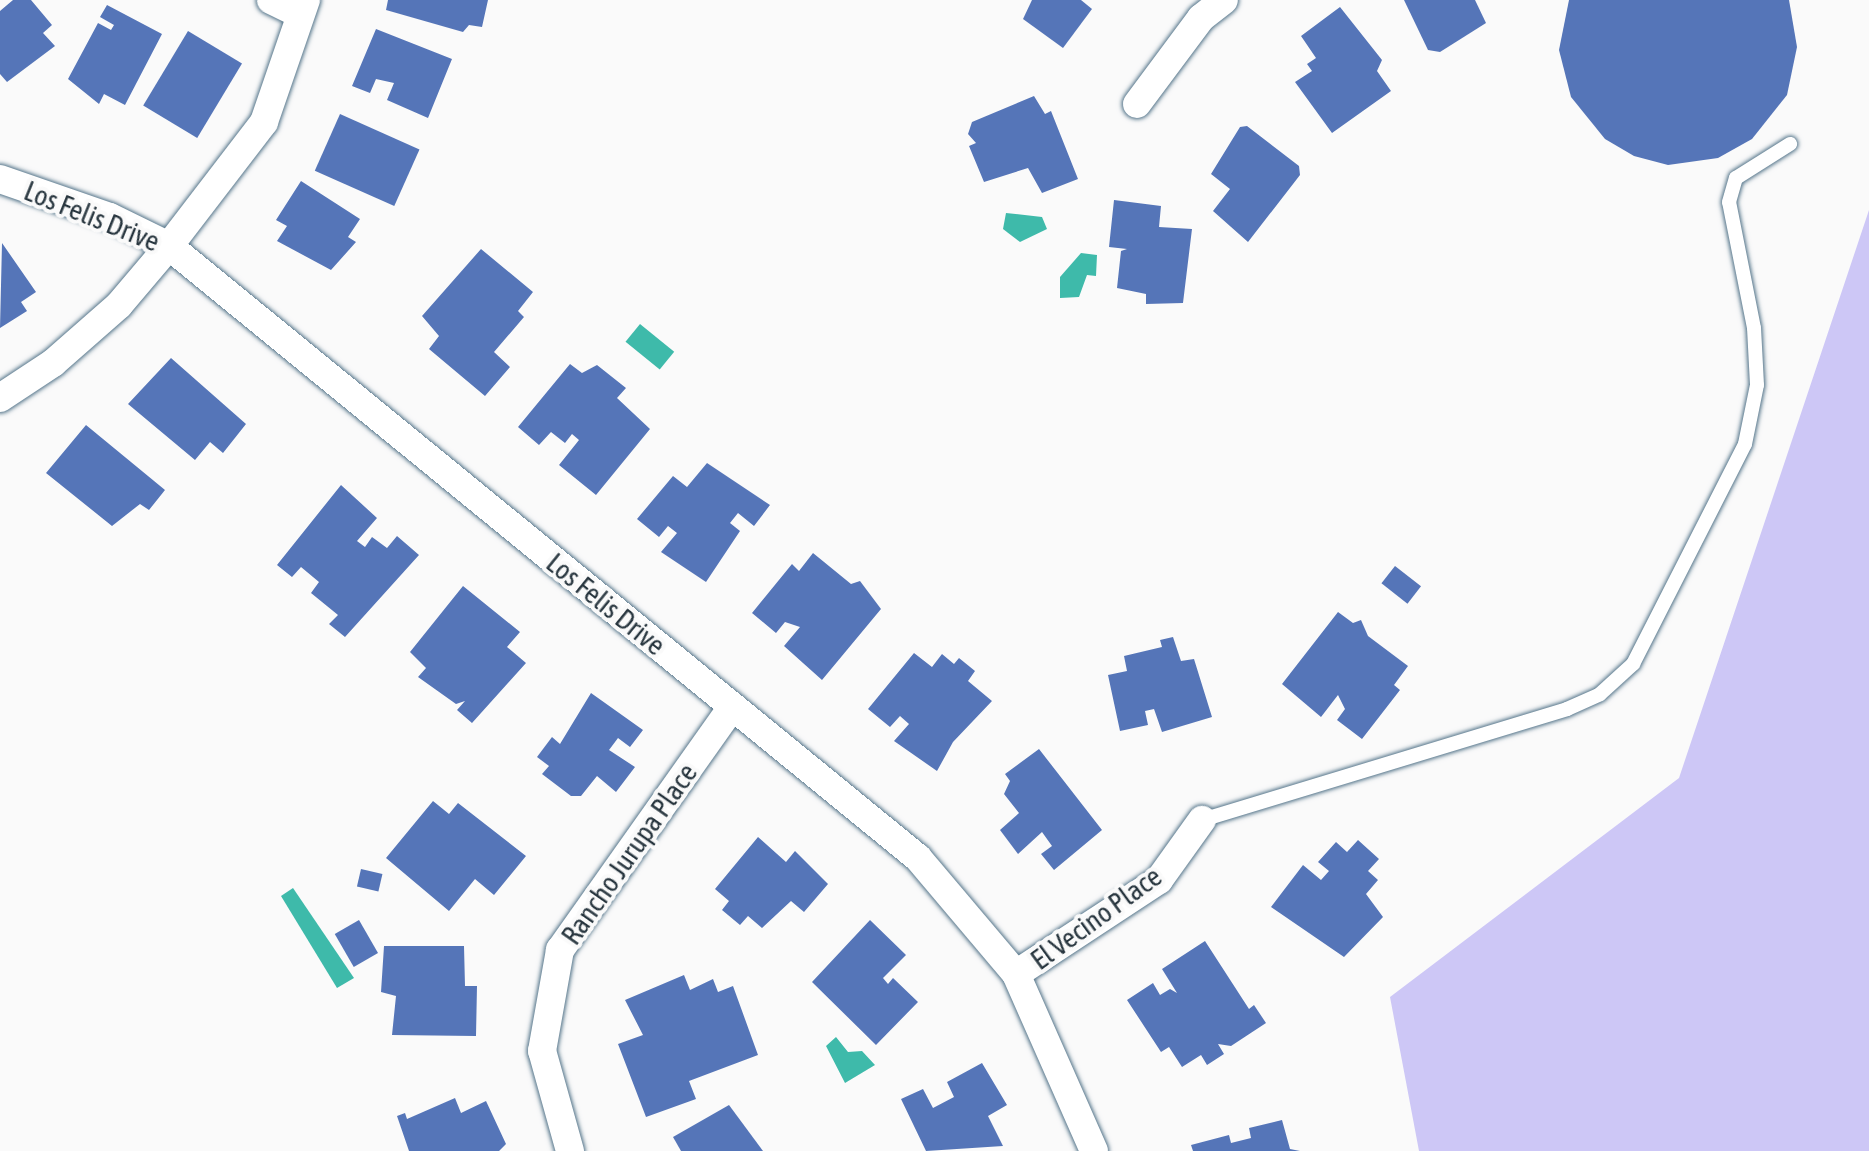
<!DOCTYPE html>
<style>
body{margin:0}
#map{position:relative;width:1869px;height:1151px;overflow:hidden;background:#fafafa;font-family:"Asap Condensed",sans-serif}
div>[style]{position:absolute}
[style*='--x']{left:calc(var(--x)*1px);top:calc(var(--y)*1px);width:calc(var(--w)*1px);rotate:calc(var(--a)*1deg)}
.green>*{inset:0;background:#cdc7f6}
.water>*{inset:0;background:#3ebaaa;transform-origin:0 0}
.building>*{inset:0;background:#5575b8;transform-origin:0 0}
.roads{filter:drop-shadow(0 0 2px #56768b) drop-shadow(0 0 2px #56768b)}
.service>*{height:14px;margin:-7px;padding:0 7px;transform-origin:7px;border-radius:7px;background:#fff}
.minor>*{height:28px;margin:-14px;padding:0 14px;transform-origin:14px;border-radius:14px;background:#fff}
span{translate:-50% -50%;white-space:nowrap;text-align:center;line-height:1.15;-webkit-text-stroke:8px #fafafa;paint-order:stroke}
.street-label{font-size:28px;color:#27353e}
</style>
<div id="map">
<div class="green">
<i style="clip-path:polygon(1869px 210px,1869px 1151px,1419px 1151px,1390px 997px,1679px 778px)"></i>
</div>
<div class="water">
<i style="clip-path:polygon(1006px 213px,1042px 217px,1047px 229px,1020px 242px,1003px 229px)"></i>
<i style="clip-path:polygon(1081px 253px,1097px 255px,1096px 276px,1087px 275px,1079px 297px,1060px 298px,1060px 277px)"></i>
<i style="left:640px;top:324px;width:44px;height:23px;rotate:39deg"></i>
<i style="clip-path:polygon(293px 888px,354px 978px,337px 988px,281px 896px)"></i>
<i style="clip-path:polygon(836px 1037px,848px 1052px,862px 1051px,875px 1065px,845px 1083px,826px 1046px)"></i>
</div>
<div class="building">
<i style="clip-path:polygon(13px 0,31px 0,52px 25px,43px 33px,55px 46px,7px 82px,0 74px,0 11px)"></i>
<i style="clip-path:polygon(388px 0,488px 0,482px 27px,469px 25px,463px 32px,386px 10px)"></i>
<i style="clip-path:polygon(1032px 0,1081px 0,1092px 9px,1063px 48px,1023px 19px)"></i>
<i style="clip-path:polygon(1404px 0,1475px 0,1486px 23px,1440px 52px,1428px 50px)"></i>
<i style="clip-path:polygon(1569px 0,1789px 0,1797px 47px,1787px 95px,1752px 139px,1718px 158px,1668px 165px,1634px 156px,1605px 139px,1571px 97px,1559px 50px)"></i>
<i style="clip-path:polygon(107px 5px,162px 34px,125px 105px,104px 94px,99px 104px,68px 79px,98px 23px,111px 30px,114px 25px,100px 17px)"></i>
<i style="clip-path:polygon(1340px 7px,1382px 60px,1377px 71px,1391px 91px,1332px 133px,1295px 82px,1312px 71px,1307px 64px,1316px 58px,1301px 36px)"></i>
<i style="clip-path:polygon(376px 29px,452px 59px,428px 118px,387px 100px,394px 83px,376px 79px,370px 93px,352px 86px)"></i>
<i style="left:188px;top:31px;width:63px;height:87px;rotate:31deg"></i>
<i style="clip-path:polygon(1034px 96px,1045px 114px,1051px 111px,1078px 179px,1042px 193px,1028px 168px,984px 182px,969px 146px,976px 143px,968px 134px,972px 122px)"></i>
<i style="left:340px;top:114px;width:87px;height:62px;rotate:24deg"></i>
<i style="clip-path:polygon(1247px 126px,1299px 166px,1300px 175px,1248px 242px,1213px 211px,1230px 189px,1211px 174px,1240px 127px)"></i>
<i style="clip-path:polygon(301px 181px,360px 219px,348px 237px,356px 242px,331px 270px,277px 241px,287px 226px,276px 220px)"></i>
<i style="clip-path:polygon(1114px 200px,1161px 206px,1159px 227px,1192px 229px,1183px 303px,1146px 304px,1146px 294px,1117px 288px,1121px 251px,1127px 249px,1109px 247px)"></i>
<i style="clip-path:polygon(2px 243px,36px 292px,21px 302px,27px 311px,0 328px)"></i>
<i style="clip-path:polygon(481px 249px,533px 292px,518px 311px,524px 317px,494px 352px,510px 367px,485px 396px,429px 349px,439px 336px,422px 316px)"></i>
<i style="clip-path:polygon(171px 358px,246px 424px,223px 453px,210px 442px,195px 460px,128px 404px)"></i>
<i style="clip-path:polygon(570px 364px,582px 373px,597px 365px,626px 388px,617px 398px,650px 429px,596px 495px,559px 465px,579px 440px,572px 434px,565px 443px,551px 432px,539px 445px,518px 427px)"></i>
<i style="clip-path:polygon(86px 425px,165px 490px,149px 510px,140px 504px,112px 526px,46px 473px)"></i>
<i style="clip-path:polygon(707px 463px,770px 505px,754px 526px,738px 513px,730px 523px,740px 531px,706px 582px,661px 552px,677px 533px,668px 526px,659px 537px,637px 519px,673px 476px,687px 487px)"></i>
<i style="clip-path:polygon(341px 485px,377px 518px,357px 541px,365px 547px,372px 537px,387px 548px,397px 536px,419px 555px,345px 637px,329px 624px,338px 615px,311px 593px,319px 582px,301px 567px,292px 577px,277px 565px)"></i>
<i style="clip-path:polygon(813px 553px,851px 584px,860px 581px,881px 609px,822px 680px,784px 646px,800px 627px,785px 622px,776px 633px,752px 613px,792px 564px,799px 571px)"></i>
<i style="left:1395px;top:566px;width:33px;height:22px;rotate:38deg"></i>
<i style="clip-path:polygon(463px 586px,520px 632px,507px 647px,526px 663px,472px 723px,457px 710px,465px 701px,456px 704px,418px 677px,426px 668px,410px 652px)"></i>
<i style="clip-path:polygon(1338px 612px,1353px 623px,1361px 620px,1368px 636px,1408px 666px,1394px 685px,1400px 690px,1362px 739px,1337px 720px,1345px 709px,1338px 695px,1321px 717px,1282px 684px)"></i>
<i style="clip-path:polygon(1173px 637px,1181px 661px,1194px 659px,1212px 717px,1162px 732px,1154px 709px,1145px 711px,1148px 725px,1120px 731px,1108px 675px,1127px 671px,1124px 656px,1162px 647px,1160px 640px)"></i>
<i style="clip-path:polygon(914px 653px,932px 667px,942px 654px,954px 664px,959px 658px,975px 671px,968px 681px,992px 701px,953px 742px,937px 771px,894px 741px,909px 724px,900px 716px,890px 727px,868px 709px)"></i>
<i style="clip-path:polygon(591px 693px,643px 730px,630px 747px,618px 738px,609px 750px,635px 767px,616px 792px,597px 776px,581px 796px,571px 796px,542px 774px,549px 766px,537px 757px,552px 737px,560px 744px)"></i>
<i style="clip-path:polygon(1039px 749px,1102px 830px,1054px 870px,1041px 854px,1052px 846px,1042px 832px,1018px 854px,1000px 830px,1019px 813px,1004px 794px,1010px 781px,1005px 774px)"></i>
<i style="clip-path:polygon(433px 801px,449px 814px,458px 803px,526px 856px,494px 895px,475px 879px,449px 911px,386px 858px)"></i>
<i style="clip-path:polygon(758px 837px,786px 862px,795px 851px,828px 884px,804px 912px,791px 901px,762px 928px,748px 916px,740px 925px,722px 910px,729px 901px,715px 889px)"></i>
<i style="clip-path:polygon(1358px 840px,1379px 859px,1368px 871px,1378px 880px,1366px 894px,1383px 917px,1344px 957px,1271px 907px,1303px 865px,1321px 880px,1329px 871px,1318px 862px,1336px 842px,1347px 852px)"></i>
<i style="left:361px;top:869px;width:22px;height:18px;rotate:13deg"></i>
<i style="left:359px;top:920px;width:38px;height:28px;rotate:60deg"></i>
<i style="clip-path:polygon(870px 920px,906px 955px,883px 978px,888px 984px,893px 978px,918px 1002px,876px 1045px,812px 982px)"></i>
<i style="clip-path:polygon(1205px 941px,1249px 1009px,1254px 1005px,1266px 1023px,1231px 1046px,1218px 1044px,1224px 1054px,1207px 1065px,1201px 1055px,1182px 1067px,1169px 1047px,1161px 1052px,1127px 1000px,1153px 983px,1160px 995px,1170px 989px,1177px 993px,1162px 969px)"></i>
<i style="clip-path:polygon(384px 946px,464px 946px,465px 986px,477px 986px,476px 1036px,392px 1035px,396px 996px,381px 992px)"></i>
<i style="clip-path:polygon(684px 975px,690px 990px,713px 979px,718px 992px,733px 986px,758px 1055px,689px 1081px,696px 1099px,646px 1117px,618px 1044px,643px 1035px,625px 1000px)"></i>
<i style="clip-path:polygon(982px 1063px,1007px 1105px,988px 1116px,1003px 1146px,926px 1151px,901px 1099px,923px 1089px,933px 1108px,954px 1097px,947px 1082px)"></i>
<i style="clip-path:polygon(455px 1098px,461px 1113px,486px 1101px,506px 1144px,499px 1151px,409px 1151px,397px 1116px,405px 1113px,407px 1119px)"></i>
<i style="clip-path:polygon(729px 1105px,763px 1151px,681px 1151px,673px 1137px)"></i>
<i style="clip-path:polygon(1282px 1120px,1290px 1149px,1300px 1151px,1193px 1151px,1191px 1145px,1229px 1135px,1231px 1143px,1251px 1138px,1249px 1128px)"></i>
</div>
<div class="roads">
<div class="service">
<i style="--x:1202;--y:820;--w:382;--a:-16.9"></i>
<i style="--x:1567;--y:709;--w:36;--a:-24"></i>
<i style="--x:1600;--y:694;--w:45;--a:-42.3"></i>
<i style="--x:1633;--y:664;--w:247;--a:-63"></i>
<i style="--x:1745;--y:444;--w:60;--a:-78.5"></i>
<i style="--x:1757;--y:385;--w:57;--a:-93"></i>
<i style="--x:1754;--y:328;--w:128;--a:-101.2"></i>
<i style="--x:1729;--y:202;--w:25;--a:-74"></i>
<i style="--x:1736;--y:178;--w:64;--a:-32.2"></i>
</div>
<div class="minor">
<i style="--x:271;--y:0;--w:32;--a:26"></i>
<i style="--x:1137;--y:104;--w:107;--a:-53.3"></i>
<i style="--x:1201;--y:18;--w:29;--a:-38"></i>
<i style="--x:0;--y:179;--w:116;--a:19.1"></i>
<i style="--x:110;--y:217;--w:66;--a:26.2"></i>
<i style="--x:169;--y:246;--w:967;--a:39.25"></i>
<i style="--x:918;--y:858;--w:152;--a:49.8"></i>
<i style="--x:1016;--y:974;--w:193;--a:66.2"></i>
<i style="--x:0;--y:398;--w:64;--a:-33.4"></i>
<i style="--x:53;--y:363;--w:88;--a:-41.3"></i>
<i style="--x:119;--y:305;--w:77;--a:-49.7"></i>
<i style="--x:169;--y:246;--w:156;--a:-52.5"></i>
<i style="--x:264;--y:122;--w:129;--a:-71"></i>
<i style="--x:1016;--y:974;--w:171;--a:-33.3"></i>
<i style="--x:1159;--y:880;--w:74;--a:-54.4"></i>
<i style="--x:570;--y:1151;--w:104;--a:-105.6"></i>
<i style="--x:542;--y:1051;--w:103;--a:-79.9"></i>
<i style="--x:560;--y:950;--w:298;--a:-54.7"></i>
</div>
</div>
<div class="street-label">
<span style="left:92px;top:216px;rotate:22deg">Los Felis Drive</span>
<span style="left:606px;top:604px;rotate:39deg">Los Felis Drive</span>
<span style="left:629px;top:854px;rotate:-55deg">Rancho Jurupa Place</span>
<span style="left:1096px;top:918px;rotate:-36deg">El Vecino Place</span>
</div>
</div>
